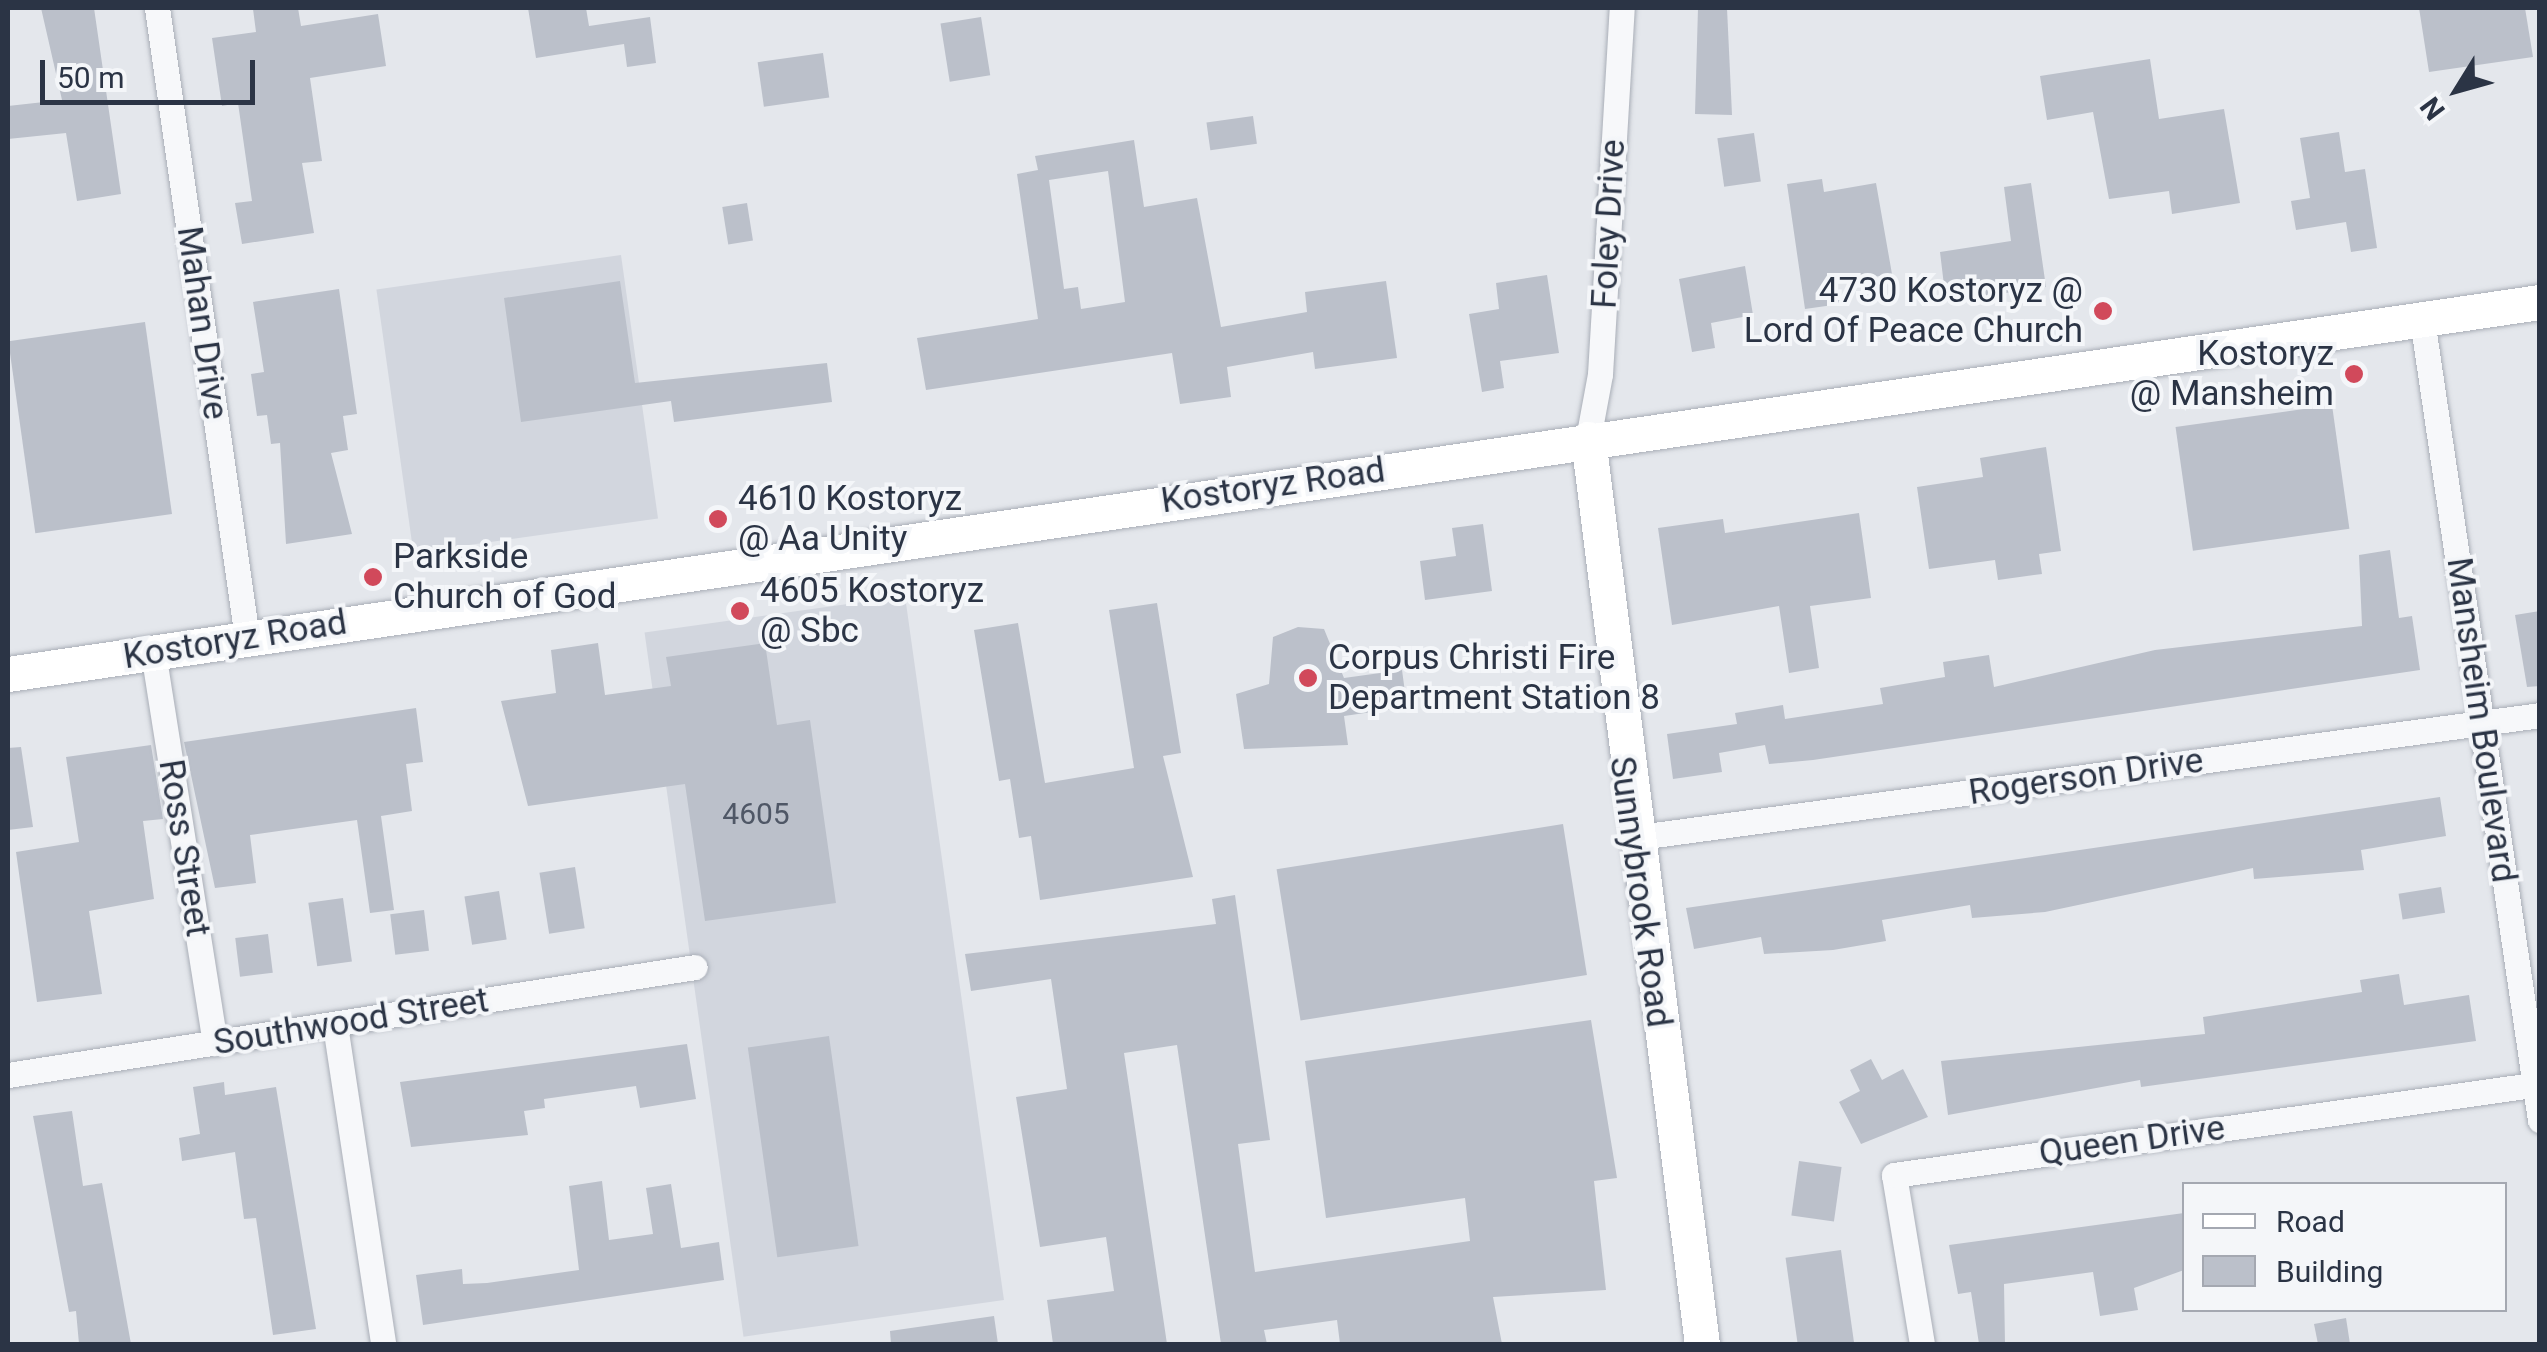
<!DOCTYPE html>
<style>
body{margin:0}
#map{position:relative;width:2547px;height:1352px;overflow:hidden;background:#e4e7ec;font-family:Roboto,sans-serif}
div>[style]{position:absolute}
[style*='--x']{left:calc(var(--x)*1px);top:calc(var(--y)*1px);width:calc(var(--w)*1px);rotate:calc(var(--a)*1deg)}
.built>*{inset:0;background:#d2d6de;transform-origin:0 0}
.building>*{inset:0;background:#bbc0ca;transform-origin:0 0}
.roads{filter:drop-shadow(0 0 2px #a9aeb7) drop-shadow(0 0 2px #a9aeb7)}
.street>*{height:25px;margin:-12.5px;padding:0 12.5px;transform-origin:12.5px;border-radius:12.5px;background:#f7f8fa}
.secondary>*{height:35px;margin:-17.5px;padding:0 17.5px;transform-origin:17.5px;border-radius:17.5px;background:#fff}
.dots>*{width:28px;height:28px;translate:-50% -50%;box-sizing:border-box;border:5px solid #f4f6f9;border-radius:50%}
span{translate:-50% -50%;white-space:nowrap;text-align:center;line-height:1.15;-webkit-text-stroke:8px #f4f6f9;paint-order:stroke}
.number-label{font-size:30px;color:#4f5766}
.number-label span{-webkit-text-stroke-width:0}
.street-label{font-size:35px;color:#2b3445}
.poi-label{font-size:35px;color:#2b3445}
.right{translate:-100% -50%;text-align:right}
.left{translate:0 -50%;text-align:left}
.frame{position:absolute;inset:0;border:10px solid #2b3445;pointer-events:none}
.legend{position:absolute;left:2182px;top:1182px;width:325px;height:130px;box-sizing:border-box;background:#f4f6f9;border:2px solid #a4a8b1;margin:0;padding:12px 18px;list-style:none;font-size:30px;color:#2b3445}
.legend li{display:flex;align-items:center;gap:20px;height:50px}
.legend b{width:50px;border:2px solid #a4a8b1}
.north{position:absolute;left:2407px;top:40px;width:100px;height:100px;-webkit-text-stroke:8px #f4f6f9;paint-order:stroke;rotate:233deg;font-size:28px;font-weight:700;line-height:40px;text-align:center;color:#2b3445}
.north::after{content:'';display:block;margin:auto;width:35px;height:45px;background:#2b3445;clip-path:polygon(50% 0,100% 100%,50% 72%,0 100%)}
.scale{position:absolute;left:40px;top:60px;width:215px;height:45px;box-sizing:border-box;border:5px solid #2b3445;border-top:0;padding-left:12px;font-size:30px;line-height:35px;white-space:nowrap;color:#2b3445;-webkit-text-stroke:8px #f4f6f9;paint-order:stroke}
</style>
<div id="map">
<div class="built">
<i style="left:621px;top:255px;width:266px;height:247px;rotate:82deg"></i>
<i style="left:905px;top:596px;width:711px;height:263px;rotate:82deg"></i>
</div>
<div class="building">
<i style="clip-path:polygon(41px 8px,94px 8px,121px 194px,77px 201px,66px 133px,8px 139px,8px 106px,62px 100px)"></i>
<i style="clip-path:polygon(298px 8px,301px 26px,378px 14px,386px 66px,310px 78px,322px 161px,302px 163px,314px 233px,242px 244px,235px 203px,252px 201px,238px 103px,222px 106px,212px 38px,256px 32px,253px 9px)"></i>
<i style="clip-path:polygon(528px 8px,586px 8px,589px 26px,650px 17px,656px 63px,627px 67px,624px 44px,536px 58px)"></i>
<i style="clip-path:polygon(1698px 8px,1727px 8px,1732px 115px,1695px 114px)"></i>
<i style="clip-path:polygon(2419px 8px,2525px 8px,2533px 57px,2429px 72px)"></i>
<i style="left:981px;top:17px;width:59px;height:41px;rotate:81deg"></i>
<i style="left:823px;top:53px;width:45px;height:66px;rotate:82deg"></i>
<i style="clip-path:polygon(2150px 59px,2159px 119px,2224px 109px,2240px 203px,2172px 214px,2169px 191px,2109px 199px,2093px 112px,2047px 120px,2040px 76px)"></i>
<i style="left:1253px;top:116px;width:28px;height:47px;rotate:82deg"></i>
<i style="clip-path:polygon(2339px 132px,2345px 172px,2365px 169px,2377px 248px,2351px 252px,2346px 222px,2296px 230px,2291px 201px,2310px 198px,2300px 138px)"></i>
<i style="left:1754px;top:133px;width:49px;height:37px;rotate:82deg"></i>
<i style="clip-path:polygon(evenodd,1134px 140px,1144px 207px,1197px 198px,1221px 327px,1307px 312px,1305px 292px,1386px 281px,1397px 358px,1315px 369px,1313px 352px,1227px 367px,1231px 397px,1180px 404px,1172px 353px,926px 390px,917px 338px,1038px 319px,1017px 174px,1038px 170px,1035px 156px,1134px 140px,1108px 171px,1125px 302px,1081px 309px,1078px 287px,1064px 289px,1049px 180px,1108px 171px)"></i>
<i style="clip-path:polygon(1822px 179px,1824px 192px,1876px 183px,1892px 274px,1837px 283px,1840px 304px,1805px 309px,1787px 184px)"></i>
<i style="clip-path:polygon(2031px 183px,2046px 287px,1946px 302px,1940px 252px,2011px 241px,2004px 187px)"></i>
<i style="left:747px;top:203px;width:38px;height:25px;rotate:81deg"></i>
<i style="clip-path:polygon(1745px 266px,1753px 315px,1711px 323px,1715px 348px,1692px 352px,1679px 279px)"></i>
<i style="clip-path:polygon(1547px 275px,1559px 353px,1500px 361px,1504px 388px,1482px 392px,1469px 314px,1499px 309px,1496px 283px)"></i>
<i style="clip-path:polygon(620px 281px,635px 383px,827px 363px,832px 402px,674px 422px,671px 401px,521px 422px,504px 298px)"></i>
<i style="clip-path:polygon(339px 289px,357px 414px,343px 416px,348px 450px,331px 453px,352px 534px,286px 544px,280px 443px,271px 444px,267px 415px,257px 416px,251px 374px,264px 372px,253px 302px)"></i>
<i style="left:145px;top:322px;width:194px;height:138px;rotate:82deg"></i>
<i style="left:2332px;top:405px;width:125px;height:158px;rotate:82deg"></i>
<i style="clip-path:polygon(2046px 447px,2061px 551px,2039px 554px,2042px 574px,1998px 580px,1995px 560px,1929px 569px,1917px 487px,1983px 477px,1980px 458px)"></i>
<i style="clip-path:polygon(1859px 513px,1871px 598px,1810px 606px,1819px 668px,1789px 673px,1779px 606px,1672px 625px,1658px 528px,1723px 519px,1725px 533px)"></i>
<i style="clip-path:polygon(1483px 524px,1492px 591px,1425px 600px,1420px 561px,1456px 556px,1452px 528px)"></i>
<i style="clip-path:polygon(2390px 550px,2399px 618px,2412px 616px,2420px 670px,1813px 760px,1769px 764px,1765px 745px,1719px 753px,1722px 772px,1673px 779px,1667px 734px,1737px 724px,1735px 713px,1783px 705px,1785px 719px,1883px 704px,1880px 688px,1945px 677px,1943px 662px,1989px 655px,1994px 687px,2155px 650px,2362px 626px,2359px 555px)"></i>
<i style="clip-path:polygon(1157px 603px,1181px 753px,1163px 756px,1193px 877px,1040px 900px,1031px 836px,1019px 838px,1010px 779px,999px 781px,974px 630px,1018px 623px,1045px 783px,1134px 768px,1109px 610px)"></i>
<i style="clip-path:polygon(2540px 611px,2540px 686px,2527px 687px,2515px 615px)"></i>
<i style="clip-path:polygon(1298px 627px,1324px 629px,1344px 678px,1402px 670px,1407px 707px,1344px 716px,1348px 745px,1244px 749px,1236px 694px,1269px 684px,1273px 637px)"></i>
<i style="clip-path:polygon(598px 643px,605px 695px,671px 686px,666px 657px,765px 643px,777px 725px,810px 720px,836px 903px,705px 921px,685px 784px,528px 806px,501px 701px,556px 693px,551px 650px)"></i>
<i style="clip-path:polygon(416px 708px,423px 762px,406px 764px,412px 811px,381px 816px,394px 910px,370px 913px,357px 820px,250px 835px,256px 883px,215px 888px,184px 742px)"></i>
<i style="clip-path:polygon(151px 745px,163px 819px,143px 821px,154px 899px,89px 911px,102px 994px,37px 1002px,16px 852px,79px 842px,66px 757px)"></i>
<i style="clip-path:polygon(21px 747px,33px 827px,8px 830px,8px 748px)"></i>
<i style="clip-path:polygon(2440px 797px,2446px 836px,2361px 850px,2364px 870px,2254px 879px,2253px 868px,2045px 912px,1972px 918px,1970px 905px,1882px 920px,1886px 941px,1833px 950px,1764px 954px,1761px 937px,1694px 949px,1686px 908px)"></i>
<i style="left:1563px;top:824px;width:153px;height:290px;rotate:81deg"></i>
<i style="left:575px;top:867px;width:62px;height:36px;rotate:81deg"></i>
<i style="left:2441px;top:887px;width:26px;height:43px;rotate:81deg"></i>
<i style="left:499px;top:891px;width:49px;height:35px;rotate:81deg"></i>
<i style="clip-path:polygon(1235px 895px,1270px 1140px,1238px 1144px,1255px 1272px,1470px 1241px,1465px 1198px,1326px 1218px,1305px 1061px,1591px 1020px,1617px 1178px,1594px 1181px,1606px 1290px,1493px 1297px,1502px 1344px,1340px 1344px,1337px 1320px,1264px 1330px,1267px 1344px,1221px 1344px,1177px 1045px,1124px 1053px,1167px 1344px,1053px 1344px,1047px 1300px,1114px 1291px,1106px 1237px,1040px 1247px,1016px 1097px,1067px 1089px,1051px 979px,971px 991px,965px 954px,1216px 924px,1212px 899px)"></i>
<i style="left:343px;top:898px;width:64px;height:35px;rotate:82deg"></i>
<i style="left:424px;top:910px;width:41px;height:34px;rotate:83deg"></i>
<i style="left:268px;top:934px;width:39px;height:33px;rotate:83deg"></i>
<i style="clip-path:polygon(2399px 974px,2404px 1005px,2469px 995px,2476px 1041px,2141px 1087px,2140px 1080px,1948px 1115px,1941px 1061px,2205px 1034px,2203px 1017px,2362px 992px,2360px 980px)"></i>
<i style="left:829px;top:1036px;width:212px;height:82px;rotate:82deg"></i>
<i style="clip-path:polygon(687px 1044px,696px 1099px,640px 1108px,636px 1086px,544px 1099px,545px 1108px,524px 1111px,528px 1135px,411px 1147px,400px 1082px)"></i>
<i style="clip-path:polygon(1871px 1059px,1882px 1080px,1903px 1069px,1928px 1117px,1861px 1144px,1839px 1102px,1860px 1091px,1850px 1070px)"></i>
<i style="clip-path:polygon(224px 1082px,225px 1095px,276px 1087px,316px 1329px,273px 1335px,256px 1218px,244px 1219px,235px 1152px,182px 1161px,179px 1138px,200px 1134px,193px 1087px)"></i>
<i style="clip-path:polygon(72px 1111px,83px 1186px,102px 1183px,131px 1344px,79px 1344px,76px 1311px,69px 1312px,33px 1116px)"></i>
<i style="left:1799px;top:1161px;width:43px;height:55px;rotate:8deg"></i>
<i style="clip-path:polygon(602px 1181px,609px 1240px,653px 1234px,646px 1188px,671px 1184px,681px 1248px,719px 1242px,724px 1280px,423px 1325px,416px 1275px,462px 1269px,463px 1284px,487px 1283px,579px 1270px,569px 1186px)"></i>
<i style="clip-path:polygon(2184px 1213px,2184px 1270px,2134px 1288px,2138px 1310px,2100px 1316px,2093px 1272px,2004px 1284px,2005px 1344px,1979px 1344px,1971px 1292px,1958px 1294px,1949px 1245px)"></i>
<i style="left:1841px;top:1250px;width:95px;height:56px;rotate:82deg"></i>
<i style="clip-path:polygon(994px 1316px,998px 1344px,891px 1344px,890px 1331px)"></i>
<i style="clip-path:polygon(2346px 1318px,2350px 1344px,2318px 1344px,2314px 1324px)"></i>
</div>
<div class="roads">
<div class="street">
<i style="--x:157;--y:8;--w:636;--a:81.87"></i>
<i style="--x:2422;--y:319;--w:810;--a:81.62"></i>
<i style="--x:1588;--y:439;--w:66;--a:-79.5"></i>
<i style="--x:1600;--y:374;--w:367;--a:-86.6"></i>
<i style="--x:153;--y:652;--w:396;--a:81"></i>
<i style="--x:1632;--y:838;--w:916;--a:-7.71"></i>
<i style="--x:335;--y:1025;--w:323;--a:81.4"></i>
<i style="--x:8;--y:1075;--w:695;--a:-8.93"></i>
<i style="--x:1922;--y:1344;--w:171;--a:-99.4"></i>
<i style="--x:1894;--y:1175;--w:652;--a:-8.02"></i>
</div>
<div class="secondary">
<i style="--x:1588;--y:439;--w:912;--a:82.82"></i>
<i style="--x:8;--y:674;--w:2559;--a:-8.36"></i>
</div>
</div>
<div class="dots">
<i style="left:2103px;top:311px;background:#d1495b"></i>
<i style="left:2354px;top:374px;background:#d1495b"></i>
<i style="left:718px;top:519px;background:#d1495b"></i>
<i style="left:373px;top:577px;background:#d1495b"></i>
<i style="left:740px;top:611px;background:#d1495b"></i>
<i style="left:1308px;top:678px;background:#d1495b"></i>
</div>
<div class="number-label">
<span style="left:756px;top:814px">4605</span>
</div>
<div class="street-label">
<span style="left:1609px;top:224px;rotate:-87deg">Foley Drive</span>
<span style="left:202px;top:323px;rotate:82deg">Mahan Drive</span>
<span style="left:1273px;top:486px;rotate:-8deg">Kostoryz Road</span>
<span style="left:235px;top:640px;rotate:-9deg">Kostoryz Road</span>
<span style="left:2481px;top:720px;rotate:82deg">Mansheim Boulevard</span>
<span style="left:2086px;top:777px;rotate:-8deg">Rogerson Drive</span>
<span style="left:184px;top:848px;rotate:81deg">Ross Street</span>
<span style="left:1640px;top:892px;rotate:82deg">Sunnybrook Road</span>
<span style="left:351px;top:1022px;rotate:-9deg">Southwood Street</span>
<span style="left:2132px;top:1141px;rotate:-8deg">Queen Drive</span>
</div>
<div class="poi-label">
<span class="right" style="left:2083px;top:311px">4730 Kostoryz @<br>Lord Of Peace Church</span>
<span class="right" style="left:2334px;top:374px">Kostoryz<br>@ Mansheim</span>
<span class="left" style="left:738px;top:519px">4610 Kostoryz<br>@ Aa Unity</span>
<span class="left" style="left:393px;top:577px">Parkside<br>Church of God</span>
<span class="left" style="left:760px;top:611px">4605 Kostoryz<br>@ Sbc</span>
<span class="left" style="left:1328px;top:678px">Corpus Christi Fire<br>Department Station 8</span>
</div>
<div class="frame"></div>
<ul class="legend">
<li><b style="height:12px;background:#fff"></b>Road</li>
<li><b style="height:28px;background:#bbc0ca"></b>Building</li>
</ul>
<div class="north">N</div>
<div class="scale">50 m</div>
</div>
